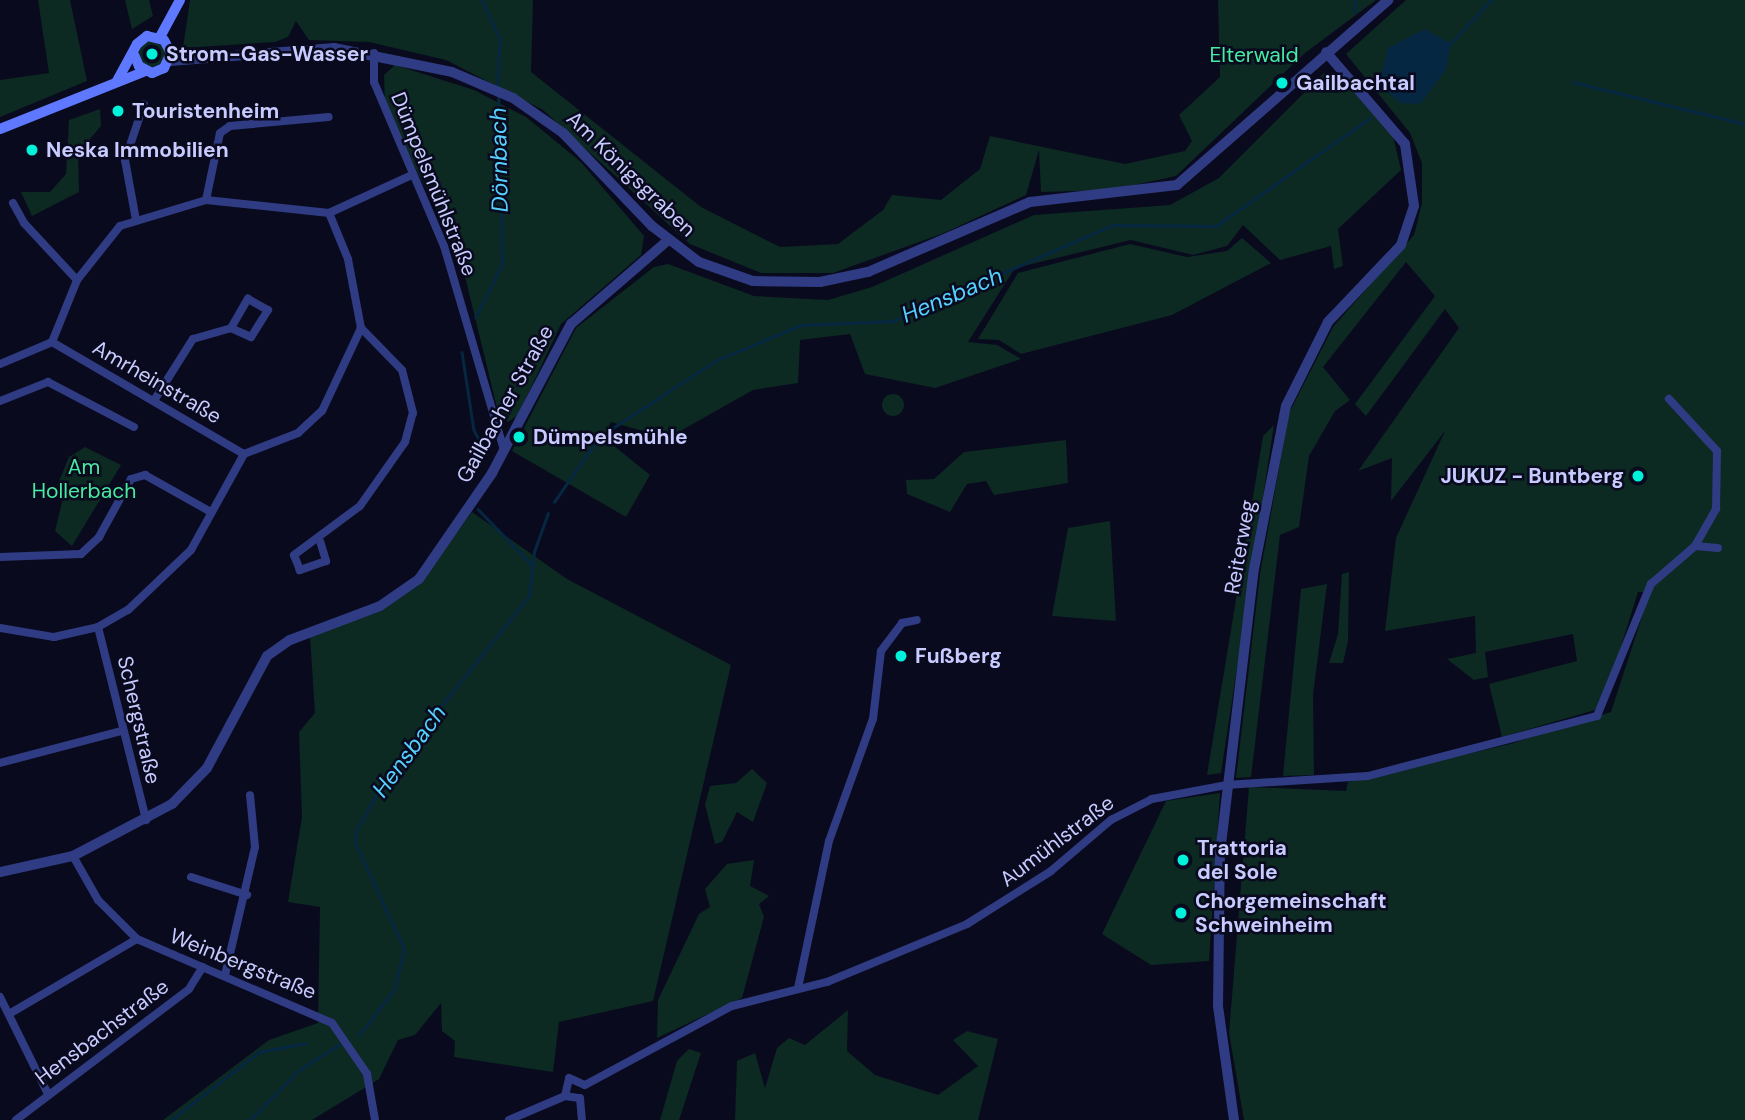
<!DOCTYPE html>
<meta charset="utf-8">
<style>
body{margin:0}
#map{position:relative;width:1745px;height:1120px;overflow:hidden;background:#0a0a1e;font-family:"DM Sans",sans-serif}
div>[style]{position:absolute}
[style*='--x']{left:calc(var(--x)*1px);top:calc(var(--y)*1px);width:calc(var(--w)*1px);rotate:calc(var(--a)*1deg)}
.green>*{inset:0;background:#0c2922}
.round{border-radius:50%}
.water>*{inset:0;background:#062741}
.stream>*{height:2.5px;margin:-1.25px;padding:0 1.25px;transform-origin:1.25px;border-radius:1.25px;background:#062741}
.minor>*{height:8px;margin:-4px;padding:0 4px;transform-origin:4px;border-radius:4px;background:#2f3c83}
.tertiary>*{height:10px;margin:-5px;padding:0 5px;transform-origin:5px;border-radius:5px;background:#2f3c83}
.secondary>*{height:10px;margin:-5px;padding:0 5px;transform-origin:5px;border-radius:5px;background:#5e79ff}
.dots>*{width:19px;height:19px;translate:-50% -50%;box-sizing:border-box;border:4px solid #0a0a1e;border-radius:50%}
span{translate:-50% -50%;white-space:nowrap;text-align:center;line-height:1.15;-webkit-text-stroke:5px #0a0a1e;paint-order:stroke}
.poi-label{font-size:21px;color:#c7cbff;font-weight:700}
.left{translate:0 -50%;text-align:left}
.right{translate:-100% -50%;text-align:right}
.park-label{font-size:21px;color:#47eba2}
.street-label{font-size:21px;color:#c7cbff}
.water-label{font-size:23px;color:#55d1ff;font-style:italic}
</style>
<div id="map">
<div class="green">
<i style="clip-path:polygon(38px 0,70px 0,87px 81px,0 117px,0 80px,49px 73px)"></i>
<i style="clip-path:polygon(125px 0,149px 0,153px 16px,132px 29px)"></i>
<i style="clip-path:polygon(190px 0,533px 0,531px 72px,701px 207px,780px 247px,838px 244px,883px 210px,892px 195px,941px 200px,980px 169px,990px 136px,1125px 164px,1185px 151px,1192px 141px,1179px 115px,1220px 77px,1218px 0,1376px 0,1305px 53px,1176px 176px,1111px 190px,1041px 192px,1039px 150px,1026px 195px,944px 233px,833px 273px,761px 273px,690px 244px,543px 110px,446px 60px,369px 42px,309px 40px,296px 21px,288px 37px,275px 42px,183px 48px)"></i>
<i style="clip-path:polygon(1406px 0,1745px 0,1745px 1120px,1244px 1120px,1229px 1033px,1249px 787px,1346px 791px,1348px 782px,1510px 744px,1611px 712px,1650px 592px,1638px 592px,1608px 688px,1595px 710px,1502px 737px,1489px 684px,1577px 661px,1573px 634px,1485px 652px,1488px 677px,1474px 680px,1447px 659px,1476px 653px,1475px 616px,1385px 631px,1396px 538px,1445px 431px,1391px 501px,1392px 458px,1358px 471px,1459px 328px,1445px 309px,1366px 416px,1355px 404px,1435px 296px,1406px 262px,1323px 367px,1350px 400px,1335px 411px,1309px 456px,1299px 527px,1280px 535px,1251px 777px,1236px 778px,1260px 574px,1289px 413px,1333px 327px,1414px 235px,1422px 203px,1422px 163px,1410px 133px,1346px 54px)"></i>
<i class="round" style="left:139px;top:41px;width:26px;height:26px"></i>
<i style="clip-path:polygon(395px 65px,474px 90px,526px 117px,581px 162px,644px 236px,641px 255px,561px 324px,518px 415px,508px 422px,499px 416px,460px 256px,385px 108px,384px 75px)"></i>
<i style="clip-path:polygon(1324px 73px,1355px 92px,1393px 136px,1401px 170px,1338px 229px,1343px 266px,1334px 269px,1331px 246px,1280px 260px,1243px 225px,1227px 246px,1193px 255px,1131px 240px,1015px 268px,968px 342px,997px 345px,1021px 359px,935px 388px,865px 374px,850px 334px,800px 340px,798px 383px,753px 390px,668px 438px,611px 422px,603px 437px,650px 475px,626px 517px,512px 451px,576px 328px,654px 267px,668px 264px,754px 296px,828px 300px,872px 287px,1034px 215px,1170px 205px,1219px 178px)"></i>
<i style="clip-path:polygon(100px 109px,101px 126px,78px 153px,79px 192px,32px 216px,21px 192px,50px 192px,66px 174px,69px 120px)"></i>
<i style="clip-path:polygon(1242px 238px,1271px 263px,1172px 315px,1021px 354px,999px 340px,978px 339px,1018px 273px,1130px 244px,1187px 257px,1227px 251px)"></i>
<i class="round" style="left:882px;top:394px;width:22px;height:22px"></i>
<i style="clip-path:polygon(1274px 425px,1221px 773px,1207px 775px,1263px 436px)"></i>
<i style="clip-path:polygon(1066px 440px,1068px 483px,994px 495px,986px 481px,967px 484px,950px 512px,907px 494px,906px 480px,934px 479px,964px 452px)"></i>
<i style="clip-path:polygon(85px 447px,121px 465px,72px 546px,55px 531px,64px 494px,57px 486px,69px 457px)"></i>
<i style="clip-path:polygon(472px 512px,567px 579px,731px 665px,653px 1001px,559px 1022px,553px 1072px,454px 1057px,455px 1041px,442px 1031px,441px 1003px,415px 1035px,398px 1040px,379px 1079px,312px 1120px,163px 1120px,269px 1040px,318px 1023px,320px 907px,288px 902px,302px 817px,299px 732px,315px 713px,310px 636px,381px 610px,418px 586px)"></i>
<i style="clip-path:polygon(1110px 521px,1116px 621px,1052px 616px,1068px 528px)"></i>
<i style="clip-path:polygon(1349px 572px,1348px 641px,1343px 663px,1329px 663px,1338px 634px,1342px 574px)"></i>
<i style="clip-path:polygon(1327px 584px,1313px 695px,1314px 775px,1283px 776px,1301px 589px)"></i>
<i style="clip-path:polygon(752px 769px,767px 783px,753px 822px,737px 812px,722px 842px,715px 844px,705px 805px,710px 786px,736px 783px)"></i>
<i style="clip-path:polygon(1220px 793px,1209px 961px,1151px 965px,1102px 934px,1166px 801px)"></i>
<i style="clip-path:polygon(754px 860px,750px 886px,769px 896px,759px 904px,764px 917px,742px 998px,657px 1038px,658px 1000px,699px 914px,710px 907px,705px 889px,727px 864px)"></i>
<i style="clip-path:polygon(848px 1010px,847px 1051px,875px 1075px,938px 1095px,978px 1066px,953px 1040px,967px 1031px,998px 1039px,978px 1120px,735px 1120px,737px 1061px,755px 1053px,765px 1088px,777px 1048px,789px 1038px,805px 1045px)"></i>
<i style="clip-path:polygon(689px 1049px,701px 1053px,679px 1120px,660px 1120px,677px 1061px)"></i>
</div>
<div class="water">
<i style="clip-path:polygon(1425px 29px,1451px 44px,1446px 70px,1420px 104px,1400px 103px,1379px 85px,1388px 48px)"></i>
</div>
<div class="stream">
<i style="--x:482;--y:0;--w:42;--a:64.7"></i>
<i style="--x:500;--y:38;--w:49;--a:92.3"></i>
<i style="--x:1355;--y:0;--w:12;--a:85"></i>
<i style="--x:1448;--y:46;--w:63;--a:-46.9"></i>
<i style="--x:1573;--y:82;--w:177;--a:13.7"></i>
<i style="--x:475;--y:318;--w:60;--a:-63.4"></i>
<i style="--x:502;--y:264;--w:170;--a:-91.3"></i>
<i style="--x:462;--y:352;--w:79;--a:81.3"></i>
<i style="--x:474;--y:430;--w:27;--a:62"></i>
<i style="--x:554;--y:502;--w:79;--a:-55.3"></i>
<i style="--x:599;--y:437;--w:139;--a:-33.2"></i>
<i style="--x:715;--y:361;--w:93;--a:-22.7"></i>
<i style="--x:801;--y:325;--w:92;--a:-2.5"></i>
<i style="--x:893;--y:321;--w:240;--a:-23.6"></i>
<i style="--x:1113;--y:225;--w:103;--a:0.6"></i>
<i style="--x:1216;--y:226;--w:188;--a:-35"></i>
<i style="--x:478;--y:509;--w:79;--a:46"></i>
<i style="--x:359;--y:1035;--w:57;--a:-52.1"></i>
<i style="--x:394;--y:990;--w:42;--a:-76.3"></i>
<i style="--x:404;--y:949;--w:117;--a:-114.8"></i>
<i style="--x:355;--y:843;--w:12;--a:-85"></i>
<i style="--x:356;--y:831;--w:70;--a:-60.9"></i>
<i style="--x:390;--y:770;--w:223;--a:-51.4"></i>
<i style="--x:529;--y:596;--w:44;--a:-83.5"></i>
<i style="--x:534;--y:552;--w:41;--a:-70.3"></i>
<i style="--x:171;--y:1120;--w:111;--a:-37.7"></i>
<i style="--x:259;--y:1052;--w:48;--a:-10.8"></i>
<i style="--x:250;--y:1120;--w:70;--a:-45.6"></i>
<i style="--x:299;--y:1070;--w:49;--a:-32.4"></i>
</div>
<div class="minor">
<i style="--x:374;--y:53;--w:29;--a:90"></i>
<i style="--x:374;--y:82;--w:178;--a:66.9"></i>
<i style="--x:444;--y:246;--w:213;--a:73.6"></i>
<i style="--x:206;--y:200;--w:68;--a:-78.2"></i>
<i style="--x:220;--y:133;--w:12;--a:-35"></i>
<i style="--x:230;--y:126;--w:99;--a:-5.2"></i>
<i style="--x:13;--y:203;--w:23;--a:61"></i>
<i style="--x:24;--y:223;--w:78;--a:47.1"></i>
<i style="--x:136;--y:220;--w:61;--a:-100.4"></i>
<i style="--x:125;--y:160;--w:59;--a:-71.3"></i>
<i style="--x:52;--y:342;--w:222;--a:30.3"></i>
<i style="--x:0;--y:364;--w:56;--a:-22.9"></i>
<i style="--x:52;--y:342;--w:67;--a:-68"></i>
<i style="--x:77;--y:280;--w:69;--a:-51.5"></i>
<i style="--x:120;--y:226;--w:90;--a:-16.8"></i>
<i style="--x:206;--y:200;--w:124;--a:6"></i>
<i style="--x:329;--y:213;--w:89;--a:-24.6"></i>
<i style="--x:155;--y:399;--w:71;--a:-57.7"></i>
<i style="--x:193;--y:339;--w:40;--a:-16"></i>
<i style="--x:231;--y:328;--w:34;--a:-60"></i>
<i style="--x:248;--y:299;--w:23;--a:29"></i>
<i style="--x:268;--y:310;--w:32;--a:122"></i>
<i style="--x:251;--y:337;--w:22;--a:-156"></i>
<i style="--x:0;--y:401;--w:52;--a:-21.6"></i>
<i style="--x:48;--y:382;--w:97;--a:27.6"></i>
<i style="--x:320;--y:541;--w:21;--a:73"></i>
<i style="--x:326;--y:561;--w:28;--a:161"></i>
<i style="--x:300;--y:570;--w:16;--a:-112"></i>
<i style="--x:294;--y:555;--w:82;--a:-36.6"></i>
<i style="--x:360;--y:506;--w:78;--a:-54.9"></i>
<i style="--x:405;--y:442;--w:30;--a:-75"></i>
<i style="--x:413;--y:413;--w:44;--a:-104.3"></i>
<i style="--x:402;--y:370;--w:59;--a:-134.3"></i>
<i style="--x:1695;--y:546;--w:23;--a:5"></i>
<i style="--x:0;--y:557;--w:81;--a:-2.1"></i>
<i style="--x:81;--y:554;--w:25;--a:-43"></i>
<i style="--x:99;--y:537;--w:66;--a:-61.1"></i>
<i style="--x:131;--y:479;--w:15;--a:-16"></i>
<i style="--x:145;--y:475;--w:76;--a:29.3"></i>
<i style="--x:98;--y:627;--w:199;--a:76"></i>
<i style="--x:0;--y:628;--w:55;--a:9.5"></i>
<i style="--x:54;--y:637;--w:45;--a:-12.8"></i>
<i style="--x:98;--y:627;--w:34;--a:-30"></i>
<i style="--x:128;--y:610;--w:87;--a:-43.6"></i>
<i style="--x:191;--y:550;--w:110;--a:-61.1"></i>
<i style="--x:244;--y:454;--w:58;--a:-21.3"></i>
<i style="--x:298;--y:433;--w:33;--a:-43"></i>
<i style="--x:322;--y:411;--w:92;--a:-64.8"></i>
<i style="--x:361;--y:328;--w:70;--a:-100.7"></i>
<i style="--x:348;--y:259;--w:50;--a:-112.4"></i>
<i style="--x:0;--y:763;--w:125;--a:-14.8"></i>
<i style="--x:73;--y:856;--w:51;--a:60.4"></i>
<i style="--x:98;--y:900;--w:55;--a:45"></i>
<i style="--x:137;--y:939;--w:212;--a:23.3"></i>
<i style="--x:332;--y:1023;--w:62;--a:55.5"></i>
<i style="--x:367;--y:1074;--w:47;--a:80.1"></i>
<i style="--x:191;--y:877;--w:59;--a:17.8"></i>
<i style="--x:225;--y:975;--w:131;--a:-76.8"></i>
<i style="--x:255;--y:847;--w:52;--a:-95.5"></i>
<i style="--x:798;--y:988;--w:150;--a:-78.1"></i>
<i style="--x:829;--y:841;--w:130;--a:-70.2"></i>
<i style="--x:873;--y:719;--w:68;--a:-83.3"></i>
<i style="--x:881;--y:651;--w:35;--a:-53"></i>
<i style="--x:902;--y:623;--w:15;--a:-11"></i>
<i style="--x:0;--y:997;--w:108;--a:63.7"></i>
<i style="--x:9;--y:1014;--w:148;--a:-30.4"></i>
<i style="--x:585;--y:1085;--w:167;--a:-28.3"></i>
<i style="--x:732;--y:1006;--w:98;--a:-14.2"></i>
<i style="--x:827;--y:982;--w:152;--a:-22.5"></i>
<i style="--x:967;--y:924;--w:99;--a:-32.2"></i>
<i style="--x:1051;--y:871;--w:79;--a:-40.4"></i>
<i style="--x:1111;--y:820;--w:46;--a:-27.1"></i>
<i style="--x:1152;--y:799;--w:75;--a:-10.7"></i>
<i style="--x:1226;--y:785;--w:142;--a:-3.6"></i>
<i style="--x:1368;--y:776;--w:237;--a:-14.7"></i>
<i style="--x:1597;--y:716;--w:143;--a:-67.8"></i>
<i style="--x:1651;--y:584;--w:58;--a:-40.8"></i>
<i style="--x:1695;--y:546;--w:43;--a:-60.4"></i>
<i style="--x:1716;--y:509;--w:58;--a:-89"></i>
<i style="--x:1717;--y:451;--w:71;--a:-132.7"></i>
<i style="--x:565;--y:1096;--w:18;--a:-77"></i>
<i style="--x:569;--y:1078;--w:17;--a:24"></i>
<i style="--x:580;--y:1098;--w:22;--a:85"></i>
<i style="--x:16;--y:1120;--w:217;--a:-37.1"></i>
<i style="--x:189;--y:989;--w:26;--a:-58"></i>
<i style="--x:509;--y:1120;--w:61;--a:-23.2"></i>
<i style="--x:565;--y:1096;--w:15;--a:8"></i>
</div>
<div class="tertiary">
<i style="--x:170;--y:61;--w:165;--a:-4.5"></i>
<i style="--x:334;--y:48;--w:120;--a:11.5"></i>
<i style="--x:452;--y:72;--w:66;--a:23.1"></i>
<i style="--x:513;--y:98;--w:61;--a:35"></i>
<i style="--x:563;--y:133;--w:129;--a:46.3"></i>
<i style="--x:652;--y:226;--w:59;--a:37.5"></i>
<i style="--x:699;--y:262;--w:57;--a:19.4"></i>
<i style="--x:753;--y:281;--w:67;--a:0.9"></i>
<i style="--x:820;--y:282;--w:49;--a:-11.8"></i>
<i style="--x:868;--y:272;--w:176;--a:-23.4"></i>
<i style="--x:1030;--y:202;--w:148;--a:-6.6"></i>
<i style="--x:1177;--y:185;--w:281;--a:-41.2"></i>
<i style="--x:0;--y:872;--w:75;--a:-12.4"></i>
<i style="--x:73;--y:856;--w:112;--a:-27.7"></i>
<i style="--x:172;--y:804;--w:50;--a:-45.8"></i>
<i style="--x:207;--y:768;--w:127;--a:-61.8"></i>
<i style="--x:267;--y:656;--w:28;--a:-35"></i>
<i style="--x:290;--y:640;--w:96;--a:-20.7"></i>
<i style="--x:380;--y:606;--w:47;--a:-34.7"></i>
<i style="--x:419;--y:579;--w:129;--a:-55.4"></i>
<i style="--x:492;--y:473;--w:169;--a:-62.1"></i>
<i style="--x:571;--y:324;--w:127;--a:-40.8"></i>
<i style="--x:1234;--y:1120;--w:115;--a:-98"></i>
<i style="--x:1218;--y:1006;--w:153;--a:-89.3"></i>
<i style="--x:1220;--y:853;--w:286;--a:-83.2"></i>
<i style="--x:1254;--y:569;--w:166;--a:-78.9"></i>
<i style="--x:1286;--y:406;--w:94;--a:-63.4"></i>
<i style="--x:1328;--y:322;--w:106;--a:-46.5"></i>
<i style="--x:1401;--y:245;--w:41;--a:-71.6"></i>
<i style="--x:1414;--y:206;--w:63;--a:-98.3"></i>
<i style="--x:1405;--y:144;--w:121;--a:-130.7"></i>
</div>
<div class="secondary">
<i style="--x:160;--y:37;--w:42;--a:-61.6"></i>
<i style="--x:117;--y:81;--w:42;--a:-61.6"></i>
<i style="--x:137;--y:44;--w:13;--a:-39"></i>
<i style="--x:147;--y:36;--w:17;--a:13"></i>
<i style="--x:164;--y:40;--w:15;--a:62"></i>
<i style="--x:171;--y:53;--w:17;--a:115"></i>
<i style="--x:164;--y:68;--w:13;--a:157"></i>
<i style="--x:152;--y:73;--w:15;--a:-152"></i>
<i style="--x:139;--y:66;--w:12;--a:-114"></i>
<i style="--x:0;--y:129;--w:157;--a:-21.7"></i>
</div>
<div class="dots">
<i style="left:152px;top:54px;background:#00f2db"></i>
<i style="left:1282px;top:83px;background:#00f2db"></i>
<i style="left:118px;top:111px;background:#00f2db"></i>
<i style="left:32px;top:150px;background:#00f2db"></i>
<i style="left:519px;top:437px;background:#00f2db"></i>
<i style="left:1638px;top:476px;background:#00f2db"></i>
<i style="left:901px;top:656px;background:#00f2db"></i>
<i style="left:1183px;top:860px;background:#00f2db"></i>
<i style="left:1181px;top:913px;background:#00f2db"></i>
</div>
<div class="poi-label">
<span class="left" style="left:166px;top:54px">Strom-Gas-Wasser</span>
<span class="left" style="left:1296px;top:83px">Gailbachtal</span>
<span class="left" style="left:132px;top:111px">Touristenheim</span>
<span class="left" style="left:46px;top:150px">Neska Immobilien</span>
<span class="left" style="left:533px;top:437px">Dümpelsmühle</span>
<span class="right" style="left:1624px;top:476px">JUKUZ - Buntberg</span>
<span class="left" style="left:915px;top:656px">Fußberg</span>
<span class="left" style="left:1197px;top:860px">Trattoria<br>del Sole</span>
<span class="left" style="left:1195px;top:913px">Chorgemeinschaft<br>Schweinheim</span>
</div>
<div class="park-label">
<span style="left:1254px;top:55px">Elterwald</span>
<span style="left:84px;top:479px">Am<br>Hollerbach</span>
</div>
<div class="street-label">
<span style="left:631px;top:174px;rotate:44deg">Am Königsgraben</span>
<span style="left:434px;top:184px;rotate:68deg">Dümpelsmühlstraße</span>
<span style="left:157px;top:382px;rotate:30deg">Amrheinstraße</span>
<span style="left:505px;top:404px;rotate:-61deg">Gailbacher Straße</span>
<span style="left:1240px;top:547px;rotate:-80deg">Reiterweg</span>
<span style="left:139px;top:720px;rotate:77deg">Schergstraße</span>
<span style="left:1057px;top:841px;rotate:-37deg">Aumühlstraße</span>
<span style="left:243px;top:964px;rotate:22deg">Weinbergstraße</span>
<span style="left:102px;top:1032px;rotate:-37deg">Hensbachstraße</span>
</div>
<div class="water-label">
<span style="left:499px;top:160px;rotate:-91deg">Dörnbach</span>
<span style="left:952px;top:295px;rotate:-23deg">Hensbach</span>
<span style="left:409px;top:751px;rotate:-54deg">Hensbach</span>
</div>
</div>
